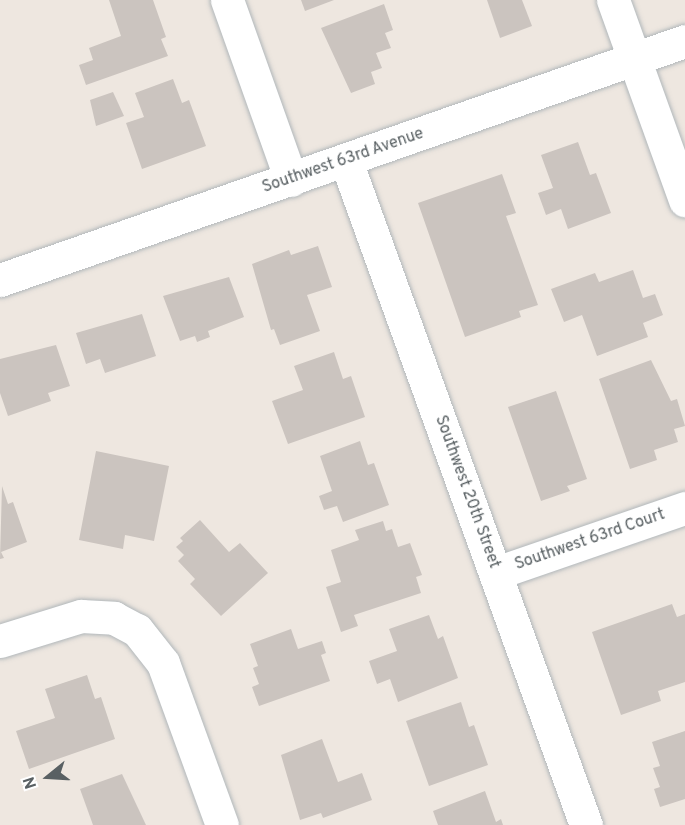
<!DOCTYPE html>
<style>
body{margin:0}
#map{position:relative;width:685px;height:825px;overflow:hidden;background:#eee7e0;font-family:Overpass,sans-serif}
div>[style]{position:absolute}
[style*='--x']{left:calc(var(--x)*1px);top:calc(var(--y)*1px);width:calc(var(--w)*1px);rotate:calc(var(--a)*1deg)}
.building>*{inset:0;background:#cbc4bf}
.roads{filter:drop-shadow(0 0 2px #b1b7ba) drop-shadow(0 0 2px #b1b7ba)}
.minor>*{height:33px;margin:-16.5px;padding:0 16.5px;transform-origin:16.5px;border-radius:16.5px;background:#fff}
span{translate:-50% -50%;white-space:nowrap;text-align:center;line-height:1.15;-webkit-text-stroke:5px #fff;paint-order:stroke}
.street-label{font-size:16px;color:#596063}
.north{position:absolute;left:18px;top:747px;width:60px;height:60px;-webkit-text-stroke:4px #fff;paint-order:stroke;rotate:252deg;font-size:16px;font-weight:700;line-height:24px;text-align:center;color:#596063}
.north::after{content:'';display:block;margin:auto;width:21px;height:27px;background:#596063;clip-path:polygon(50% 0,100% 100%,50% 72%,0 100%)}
</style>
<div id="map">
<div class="building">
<i style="clip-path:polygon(109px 0,153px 0,166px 37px,161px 39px,168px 56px,86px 85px,79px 65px,93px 60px,89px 48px,121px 36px)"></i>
<i style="clip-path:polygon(301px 0,334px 0,305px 11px)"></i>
<i style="clip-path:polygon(487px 0,522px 0,532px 26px,500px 38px)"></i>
<i style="clip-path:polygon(384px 4px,393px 30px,385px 33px,391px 48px,376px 53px,382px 68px,371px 72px,375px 84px,351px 93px,321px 28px)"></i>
<i style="clip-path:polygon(173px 79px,182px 103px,189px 100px,206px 146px,142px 169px,126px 123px,144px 117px,135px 93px)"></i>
<i style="clip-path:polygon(113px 92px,124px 116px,96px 126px,90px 100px)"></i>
<i style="clip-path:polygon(578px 142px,590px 175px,596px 173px,611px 213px,568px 229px,561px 209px,546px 215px,538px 193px,553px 188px,541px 155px)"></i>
<i style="clip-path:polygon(502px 174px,516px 213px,506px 216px,538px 305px,519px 311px,521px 317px,465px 337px,418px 203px)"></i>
<i style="clip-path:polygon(318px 246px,332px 287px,307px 295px,320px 331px,280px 345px,274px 329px,271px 330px,252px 264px,289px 250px,291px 255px)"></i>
<i style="clip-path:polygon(633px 270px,643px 298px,655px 294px,663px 315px,643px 323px,648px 337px,597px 356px,582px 315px,564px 322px,551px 289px,595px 273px,599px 282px)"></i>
<i style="clip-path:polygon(229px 277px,244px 317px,208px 331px,210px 337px,197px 342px,195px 336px,180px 341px,163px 296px)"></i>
<i style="clip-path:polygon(142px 314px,156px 356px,105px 373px,100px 359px,86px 364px,76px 333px)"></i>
<i style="clip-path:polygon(56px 345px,70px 386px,48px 393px,51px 401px,8px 416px,0 393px,0 359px)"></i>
<i style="clip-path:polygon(334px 352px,343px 379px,351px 376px,365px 417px,288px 444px,272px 401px,303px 390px,294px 366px)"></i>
<i style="clip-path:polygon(651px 360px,671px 401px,677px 399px,685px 426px,674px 429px,678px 442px,654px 450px,657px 460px,630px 469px,599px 379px)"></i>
<i style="clip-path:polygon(556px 391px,587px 479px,567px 486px,570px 491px,541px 501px,508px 407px)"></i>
<i style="clip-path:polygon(360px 441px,368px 465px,374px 463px,389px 505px,343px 522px,337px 506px,324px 510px,319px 496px,332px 491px,320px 456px)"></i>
<i style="clip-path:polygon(96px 451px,169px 466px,154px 541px,125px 535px,123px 549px,79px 540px)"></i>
<i style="clip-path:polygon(2px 486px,8px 504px,13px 502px,27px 542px,1px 552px,4px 558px,0 559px)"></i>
<i style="clip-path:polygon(200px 520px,229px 552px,240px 543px,268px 573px,221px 616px,190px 584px,195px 579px,178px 561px,184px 555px,176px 547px,183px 541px,180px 538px)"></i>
<i style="clip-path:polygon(383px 521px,386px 531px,392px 529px,398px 547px,410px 543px,422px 575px,416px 577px,421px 593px,354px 615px,358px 626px,341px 632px,326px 587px,341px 582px,331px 550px,359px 540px,355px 530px)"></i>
<i style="clip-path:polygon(672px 604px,677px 617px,685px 614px,685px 682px,658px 691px,661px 701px,621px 715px,592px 632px)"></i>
<i style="clip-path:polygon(429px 615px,438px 639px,443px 636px,458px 678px,398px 702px,390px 679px,377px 684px,369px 661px,397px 651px,389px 629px)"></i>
<i style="clip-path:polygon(291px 629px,298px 649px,322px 641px,326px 653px,321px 655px,330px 681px,259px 706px,252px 687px,259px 684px,253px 668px,258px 666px,250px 644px)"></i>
<i style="clip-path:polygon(87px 675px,95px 699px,101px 697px,115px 739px,29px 769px,16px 731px,55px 718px,45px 689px)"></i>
<i style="clip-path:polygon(461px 702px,469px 727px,474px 725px,488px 765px,429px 786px,406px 721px)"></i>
<i style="clip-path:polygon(685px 731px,685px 799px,660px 807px,654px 789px,660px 787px,653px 768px,660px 766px,652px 742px)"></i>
<i style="clip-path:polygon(322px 739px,338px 782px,362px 773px,372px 800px,323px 818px,321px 813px,300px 820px,281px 755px)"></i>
<i style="clip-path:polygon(122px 774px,146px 825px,93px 825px,80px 789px)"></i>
<i style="clip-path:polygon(485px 791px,496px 822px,501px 819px,503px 825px,438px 825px,433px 811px)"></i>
</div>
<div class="roads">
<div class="minor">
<i style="--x:227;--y:0;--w:191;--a:70.4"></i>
<i style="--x:613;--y:0;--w:213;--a:70.2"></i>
<i style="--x:346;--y:161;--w:706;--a:70.13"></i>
<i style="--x:0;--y:280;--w:725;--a:-19.23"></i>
<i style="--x:496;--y:573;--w:200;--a:-19"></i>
<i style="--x:0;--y:641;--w:85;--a:-17.2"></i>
<i style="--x:81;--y:616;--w:33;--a:3"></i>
<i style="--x:114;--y:618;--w:26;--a:28"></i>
<i style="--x:137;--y:630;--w:42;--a:51.8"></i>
<i style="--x:163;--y:663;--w:172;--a:70"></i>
</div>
</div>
<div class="street-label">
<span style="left:343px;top:161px;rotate:-19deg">Southwest 63rd Avenue</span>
<span style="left:467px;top:492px;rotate:70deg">Southwest 20th Street</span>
<span style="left:590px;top:540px;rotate:-19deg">Southwest 63rd Court</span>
</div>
<div class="north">N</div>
</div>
